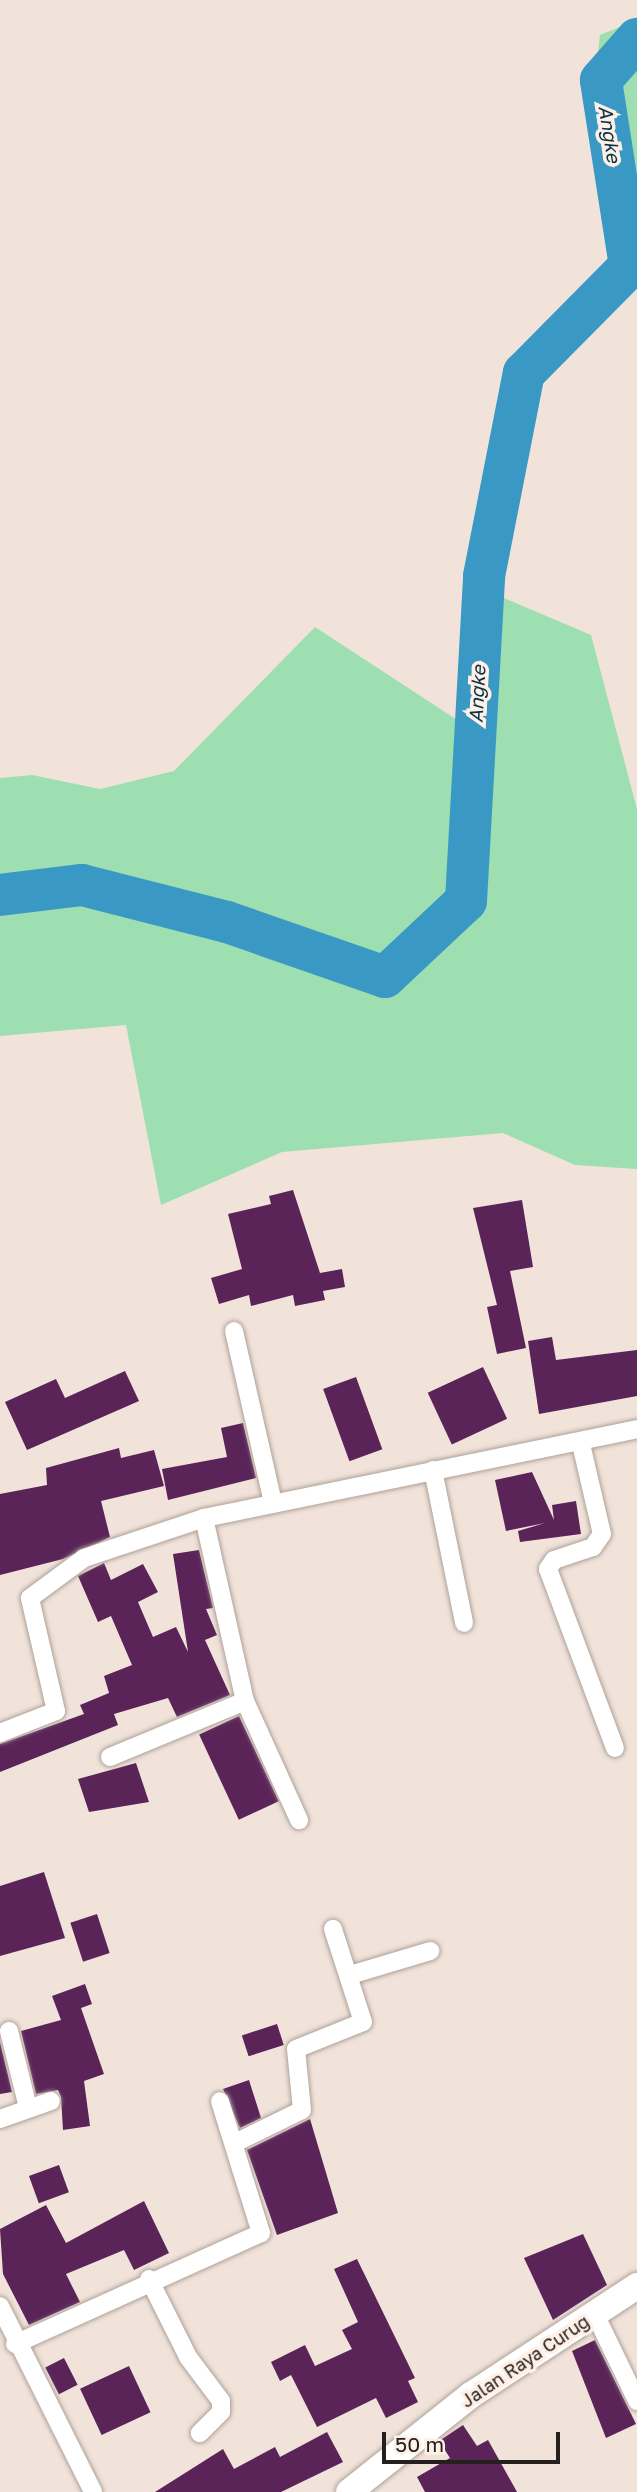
<!DOCTYPE html>
<style>
body{margin:0}
#map{position:relative;width:637px;height:2492px;overflow:hidden;background:#f1e3da;font-family:"Golos Text",sans-serif}
div>[style]{position:absolute}
[style*='--x']{left:calc(var(--x)*1px);top:calc(var(--y)*1px);width:calc(var(--w)*1px);rotate:calc(var(--a)*1deg)}
.green>*{inset:0;background:#9ddfb0}
.river>*{height:42px;margin:-21px;padding:0 21px;transform-origin:21px;border-radius:21px;background:#3999c4}
.building>*{inset:0;background:#5a2459;transform-origin:0 0}
.roads{filter:drop-shadow(0 0 2px #aea198) drop-shadow(0 0 2px #aea198)}
.minor>*{height:18px;margin:-9px;padding:0 9px;transform-origin:9px;border-radius:9px;background:#fff}
.secondary>*{height:26px;margin:-13px;padding:0 13px;transform-origin:13px;border-radius:13px;background:#fff}
span{translate:-50% -50%;white-space:nowrap;text-align:center;line-height:1.15;-webkit-text-stroke:7px #fef0e7;paint-order:stroke}
.street-label{font-size:18px;color:#25201d}
.water-label{font-size:19px;color:#093446;font-style:italic}
.scale{position:absolute;left:382px;top:2432px;width:178px;height:32px;box-sizing:border-box;border:4px solid #25201d;border-top:0;padding-left:9px;font-size:21px;line-height:24px;white-space:nowrap;color:#25201d;-webkit-text-stroke:5px #fef0e7;paint-order:stroke}
</style>
<div id="map">
<div class="green">
<i style="clip-path:polygon(637px 20px,637px 209px,591px 112px,600px 35px)"></i>
<i style="clip-path:polygon(483px 589px,591px 635px,637px 809px,637px 1169px,575px 1165px,503px 1133px,282px 1152px,161px 1205px,126px 1025px,0 1036px,0 778px,32px 775px,100px 789px,174px 771px,315px 627px,471px 729px)"></i>
</div>
<div class="river">
<i style="--x:0;--y:895;--w:83;--a:-7"></i>
<i style="--x:82;--y:885;--w:150;--a:14.3"></i>
<i style="--x:227;--y:922;--w:167;--a:19.2"></i>
<i style="--x:385;--y:977;--w:111;--a:-43.2"></i>
<i style="--x:466;--y:901;--w:325;--a:-86.8"></i>
<i style="--x:484;--y:576;--w:207;--a:-78.9"></i>
<i style="--x:524;--y:373;--w:151;--a:-45.3"></i>
<i style="--x:630;--y:266;--w:188;--a:-98.9"></i>
<i style="--x:601;--y:80;--w:55;--a:-48.7"></i>
</div>
<div class="building">
<i style="clip-path:polygon(293px 1190px,320px 1273px,342px 1269px,345px 1287px,323px 1291px,325px 1300px,295px 1306px,293px 1295px,251px 1306px,249px 1295px,219px 1304px,211px 1278px,242px 1269px,228px 1214px,271px 1204px,269px 1196px)"></i>
<i style="clip-path:polygon(522px 1200px,533px 1267px,510px 1271px,526px 1348px,497px 1354px,487px 1307px,497px 1305px,473px 1208px)"></i>
<i style="clip-path:polygon(552px 1337px,556px 1360px,637px 1350px,637px 1396px,539px 1414px,528px 1341px)"></i>
<i style="left:483px;top:1367px;width:57px;height:61px;rotate:65deg"></i>
<i style="clip-path:polygon(125px 1371px,139px 1401px,27px 1450px,5px 1402px,56px 1379px,65px 1398px)"></i>
<i style="left:356px;top:1377px;width:77px;height:35px;rotate:70deg"></i>
<i style="clip-path:polygon(243px 1423px,256px 1478px,168px 1500px,162px 1469px,227px 1457px,221px 1428px)"></i>
<i style="clip-path:polygon(119px 1448px,121px 1458px,154px 1450px,164px 1486px,101px 1501px,110px 1537px,63px 1559px,0 1575px,0 1494px,47px 1485px,46px 1468px)"></i>
<i style="clip-path:polygon(532px 1472px,554px 1520px,552px 1505px,576px 1501px,581px 1534px,520px 1542px,518px 1531px,545px 1523px,506px 1531px,495px 1480px)"></i>
<i style="clip-path:polygon(199px 1550px,213px 1608px,206px 1609px,217px 1635px,205px 1640px,230px 1695px,177px 1717px,168px 1698px,114px 1714px,118px 1725px,0 1772px,0 1744px,84px 1714px,80px 1705px,109px 1693px,104px 1676px,132px 1665px,111px 1616px,98px 1622px,78px 1576px,104px 1563px,111px 1580px,143px 1564px,158px 1592px,138px 1602px,153px 1637px,176px 1627px,188px 1652px,173px 1554px)"></i>
<i style="left:239px;top:1716px;width:94px;height:44px;rotate:65deg"></i>
<i style="clip-path:polygon(136px 1763px,149px 1802px,89px 1812px,78px 1779px)"></i>
<i style="clip-path:polygon(44px 1872px,65px 1938px,0 1956px,0 1886px)"></i>
<i style="left:97px;top:1914px;width:41px;height:28px;rotate:72deg"></i>
<i style="clip-path:polygon(85px 1984px,92px 2004px,81px 2008px,104px 2074px,84px 2081px,90px 2126px,63px 2130px,61px 2097px,58px 2090px,36px 2094px,21px 2031px,61px 2020px,52px 1996px)"></i>
<i style="left:277px;top:2024px;width:22px;height:37px;rotate:72deg"></i>
<i style="clip-path:polygon(0 2042px,12px 2092px,0 2094px)"></i>
<i style="clip-path:polygon(249px 2080px,261px 2118px,240px 2128px,223px 2089px)"></i>
<i style="clip-path:polygon(310px 2119px,338px 2213px,277px 2235px,247px 2150px)"></i>
<i style="left:59px;top:2165px;width:29px;height:32px;rotate:70deg"></i>
<i style="clip-path:polygon(144px 2201px,169px 2253px,134px 2270px,124px 2250px,66px 2274px,80px 2302px,29px 2325px,3px 2274px,0 2229px,46px 2205px,66px 2243px)"></i>
<i style="clip-path:polygon(583px 2234px,607px 2285px,553px 2320px,524px 2258px)"></i>
<i style="clip-path:polygon(357px 2259px,415px 2378px,408px 2381px,418px 2402px,386px 2418px,376px 2398px,317px 2427px,291px 2375px,280px 2381px,271px 2362px,305px 2345px,315px 2366px,352px 2349px,342px 2330px,358px 2322px,334px 2269px)"></i>
<i style="clip-path:polygon(595px 2340px,636px 2424px,606px 2438px,572px 2351px)"></i>
<i style="left:64px;top:2358px;width:30px;height:21px;rotate:63deg"></i>
<i style="left:129px;top:2366px;width:51px;height:54px;rotate:65deg"></i>
<i style="clip-path:polygon(463px 2425px,477px 2446px,488px 2440px,517px 2492px,425px 2492px,417px 2477px,450px 2458px,439px 2441px)"></i>
<i style="clip-path:polygon(327px 2432px,343px 2462px,281px 2492px,155px 2492px,223px 2449px,234px 2469px,275px 2447px,280px 2457px)"></i>
</div>
<div class="roads">
<div class="minor">
<i style="--x:234;--y:1331;--w:176;--a:77.2"></i>
<i style="--x:581;--y:1444;--w:92;--a:76.9"></i>
<i style="--x:602;--y:1534;--w:16;--a:125"></i>
<i style="--x:593;--y:1547;--w:41;--a:161.6"></i>
<i style="--x:554;--y:1560;--w:11;--a:124"></i>
<i style="--x:548;--y:1569;--w:191;--a:69.5"></i>
<i style="--x:433;--y:1470;--w:156;--a:78.5"></i>
<i style="--x:204;--y:1518;--w:188;--a:77.4"></i>
<i style="--x:245;--y:1701;--w:131;--a:65.6"></i>
<i style="--x:0;--y:1733;--w:60;--a:-21.4"></i>
<i style="--x:56;--y:1711;--w:116;--a:-103"></i>
<i style="--x:30;--y:1598;--w:67;--a:-36.5"></i>
<i style="--x:84;--y:1558;--w:126;--a:-18.4"></i>
<i style="--x:204;--y:1518;--w:442;--a:-11.6"></i>
<i style="--x:110;--y:1757;--w:146;--a:-22.5"></i>
<i style="--x:350;--y:1975;--w:84;--a:-16.7"></i>
<i style="--x:9;--y:2031;--w:79;--a:76.1"></i>
<i style="--x:0;--y:2119;--w:54;--a:-19.4"></i>
<i style="--x:237;--y:2142;--w:72;--a:-26.2"></i>
<i style="--x:302;--y:2110;--w:61;--a:-95.6"></i>
<i style="--x:296;--y:2049;--w:72;--a:-21.9"></i>
<i style="--x:363;--y:2022;--w:98;--a:-107.9"></i>
<i style="--x:149;--y:2279;--w:87;--a:63.4"></i>
<i style="--x:188;--y:2357;--w:55;--a:53.1"></i>
<i style="--x:221;--y:2401;--w:11;--a:90"></i>
<i style="--x:221;--y:2412;--w:30;--a:135"></i>
<i style="--x:0;--y:2306;--w:208;--a:63.4"></i>
<i style="--x:595;--y:2314;--w:97;--a:64.2"></i>
<i style="--x:15;--y:2344;--w:270;--a:-24.3"></i>
<i style="--x:261;--y:2233;--w:138;--a:-107.3"></i>
</div>
<div class="secondary">
<i style="--x:349;--y:2492;--w:156;--a:-38.5"></i>
<i style="--x:471;--y:2395;--w:199;--a:-33.3"></i>
</div>
</div>
<div class="street-label">
<span style="left:525px;top:2361px;rotate:-34deg">Jalan Raya Curug</span>
</div>
<div class="water-label">
<span style="left:610px;top:134px;rotate:81deg">Angke</span>
<span style="left:477px;top:694px;rotate:-87deg">Angke</span>
</div>
<div class="scale">50 m</div>
</div>
